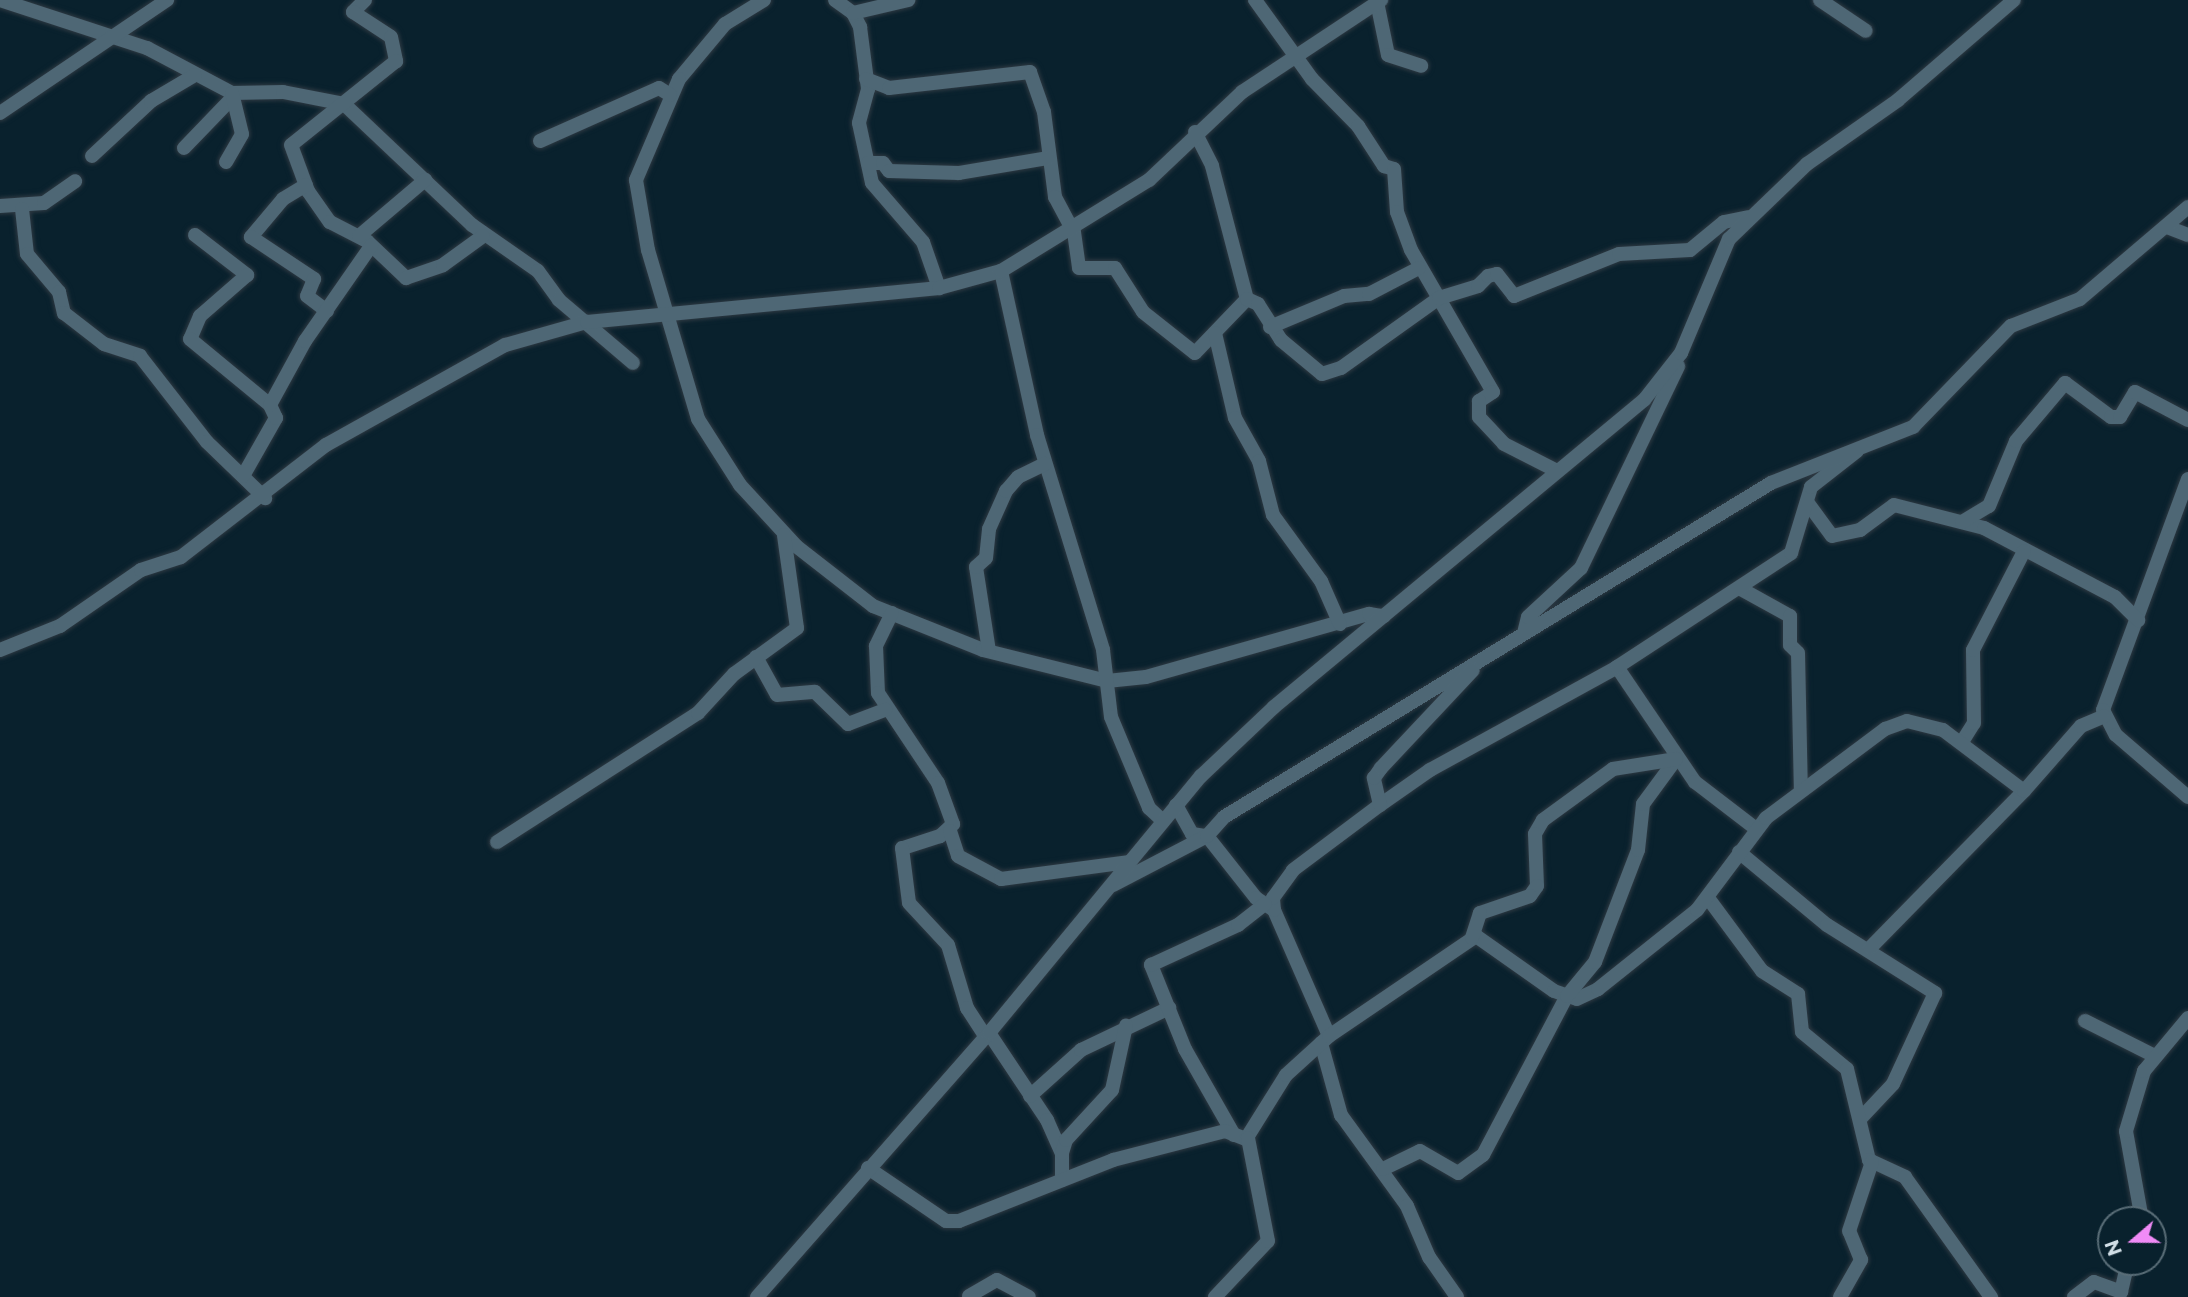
<!DOCTYPE html>
<style>
body{margin:0}
#map{position:relative;width:2188px;height:1297px;overflow:hidden;background:#09212d;font-family:Montserrat,sans-serif}
div>[style]{position:absolute}
[style*='--x']{left:calc(var(--x)*1px);top:calc(var(--y)*1px);width:calc(var(--w)*1px);rotate:calc(var(--a)*1deg)}
.roads{filter:drop-shadow(0 0 2px #2e3942) drop-shadow(0 0 2px #2e3942)}
.minor>*{height:14px;margin:-7px;padding:0 7px;transform-origin:7px;border-radius:7px;background:#4e6775}
span{translate:-50% -50%;white-space:nowrap;text-align:center;line-height:1.15;-webkit-text-stroke:7px #09212d;paint-order:stroke}
.north{position:absolute;left:2097px;top:1206px;width:70px;height:70px;box-sizing:border-box;background:#09212d;border:2px solid #596d77;border-radius:50%;rotate:250deg;font-size:19px;font-weight:700;line-height:28px;text-align:center;color:#d1dee6}
.north::after{content:'';display:block;margin:auto;width:24px;height:32px;background:#f08bf6;clip-path:polygon(50% 0,100% 100%,50% 72%,0 100%)}
</style>
<div id="map">
<div class="roads">
<div class="minor">
<i style="--x:0;--y:0;--w:155;--a:18.1"></i>
<i style="--x:147;--y:48;--w:96;--a:27.9"></i>
<i style="--x:232;--y:93;--w:51;--a:-1.1"></i>
<i style="--x:283;--y:92;--w:62;--a:11.1"></i>
<i style="--x:344;--y:104;--w:176;--a:43.4"></i>
<i style="--x:472;--y:225;--w:80;--a:34.9"></i>
<i style="--x:538;--y:271;--w:36;--a:54"></i>
<i style="--x:559;--y:300;--w:97;--a:40.4"></i>
<i style="--x:365;--y:0;--w:17;--a:135"></i>
<i style="--x:353;--y:12;--w:45;--a:33.3"></i>
<i style="--x:391;--y:37;--w:25;--a:78"></i>
<i style="--x:396;--y:61;--w:134;--a:141.3"></i>
<i style="--x:291;--y:145;--w:49;--a:69.7"></i>
<i style="--x:308;--y:191;--w:38;--a:55"></i>
<i style="--x:330;--y:222;--w:42;--a:27.2"></i>
<i style="--x:367;--y:241;--w:54;--a:43.5"></i>
<i style="--x:406;--y:278;--w:39;--a:-19"></i>
<i style="--x:443;--y:265;--w:49;--a:-35.9"></i>
<i style="--x:764;--y:0;--w:46;--a:148.4"></i>
<i style="--x:725;--y:24;--w:72;--a:129.9"></i>
<i style="--x:679;--y:79;--w:110;--a:113.1"></i>
<i style="--x:636;--y:180;--w:71;--a:80.3"></i>
<i style="--x:648;--y:250;--w:176;--a:73.5"></i>
<i style="--x:698;--y:419;--w:78;--a:57.5"></i>
<i style="--x:740;--y:485;--w:83;--a:47.4"></i>
<i style="--x:796;--y:546;--w:98;--a:37.9"></i>
<i style="--x:873;--y:606;--w:118;--a:21.8"></i>
<i style="--x:983;--y:650;--w:128;--a:14"></i>
<i style="--x:1107;--y:681;--w:39;--a:-6"></i>
<i style="--x:1146;--y:677;--w:232;--a:-15.8"></i>
<i style="--x:1369;--y:614;--w:15;--a:8"></i>
<i style="--x:835;--y:0;--w:22;--a:36"></i>
<i style="--x:853;--y:13;--w:16;--a:63"></i>
<i style="--x:860;--y:27;--w:63;--a:82.6"></i>
<i style="--x:868;--y:89;--w:35;--a:105"></i>
<i style="--x:859;--y:123;--w:61;--a:77.8"></i>
<i style="--x:872;--y:183;--w:78;--a:49.2"></i>
<i style="--x:923;--y:242;--w:49;--a:70.8"></i>
<i style="--x:1255;--y:0;--w:97;--a:54.2"></i>
<i style="--x:1312;--y:79;--w:66;--a:45.6"></i>
<i style="--x:1358;--y:126;--w:48;--a:57"></i>
<i style="--x:1384;--y:166;--w:10;--a:17"></i>
<i style="--x:1394;--y:169;--w:43;--a:86"></i>
<i style="--x:1397;--y:212;--w:40;--a:69.8"></i>
<i style="--x:1411;--y:250;--w:164;--a:60"></i>
<i style="--x:1493;--y:392;--w:17;--a:147"></i>
<i style="--x:1479;--y:401;--w:16;--a:90"></i>
<i style="--x:1479;--y:417;--w:37;--a:47"></i>
<i style="--x:1504;--y:444;--w:57;--a:27"></i>
<i style="--x:1820;--y:0;--w:55;--a:34"></i>
<i style="--x:1377;--y:2;--w:54;--a:78.3"></i>
<i style="--x:1388;--y:55;--w:35;--a:18"></i>
<i style="--x:853;--y:13;--w:57;--a:-13.3"></i>
<i style="--x:866;--y:79;--w:25;--a:21"></i>
<i style="--x:889;--y:88;--w:142;--a:-6.5"></i>
<i style="--x:1030;--y:72;--w:42;--a:70.7"></i>
<i style="--x:1044;--y:112;--w:86;--a:82.6"></i>
<i style="--x:1055;--y:197;--w:40;--a:62"></i>
<i style="--x:1074;--y:232;--w:36;--a:82"></i>
<i style="--x:1079;--y:268;--w:36;--a:0"></i>
<i style="--x:1115;--y:268;--w:52;--a:57.5"></i>
<i style="--x:1143;--y:312;--w:66;--a:38.3"></i>
<i style="--x:1195;--y:353;--w:75;--a:-46.1"></i>
<i style="--x:0;--y:113;--w:202;--a:-34.1"></i>
<i style="--x:1195;--y:132;--w:38;--a:63"></i>
<i style="--x:1212;--y:166;--w:138;--a:75.3"></i>
<i style="--x:1247;--y:299;--w:12;--a:24"></i>
<i style="--x:1258;--y:304;--w:43;--a:57.4"></i>
<i style="--x:1281;--y:340;--w:53;--a:39.7"></i>
<i style="--x:1322;--y:374;--w:20;--a:-18"></i>
<i style="--x:1341;--y:368;--w:120;--a:-35.5"></i>
<i style="--x:1439;--y:298;--w:41;--a:-17.1"></i>
<i style="--x:1478;--y:286;--w:14;--a:-45"></i>
<i style="--x:1488;--y:276;--w:9;--a:-13"></i>
<i style="--x:1497;--y:274;--w:28;--a:52"></i>
<i style="--x:1514;--y:296;--w:113;--a:-21.8"></i>
<i style="--x:1619;--y:254;--w:71;--a:-3.2"></i>
<i style="--x:1690;--y:250;--w:44;--a:-39.5"></i>
<i style="--x:1724;--y:222;--w:25;--a:-11"></i>
<i style="--x:540;--y:141;--w:130;--a:-24"></i>
<i style="--x:659;--y:88;--w:13;--a:32"></i>
<i style="--x:184;--y:148;--w:71;--a:-46.1"></i>
<i style="--x:92;--y:156;--w:81;--a:-43"></i>
<i style="--x:151;--y:101;--w:51;--a:-30.6"></i>
<i style="--x:226;--y:162;--w:32;--a:-60"></i>
<i style="--x:242;--y:134;--w:42;--a:-103.7"></i>
<i style="--x:868;--y:163;--w:15;--a:0"></i>
<i style="--x:883;--y:163;--w:10;--a:53"></i>
<i style="--x:889;--y:171;--w:70;--a:1.6"></i>
<i style="--x:959;--y:173;--w:90;--a:-9.6"></i>
<i style="--x:306;--y:185;--w:27;--a:149"></i>
<i style="--x:283;--y:199;--w:50;--a:130.1"></i>
<i style="--x:251;--y:237;--w:76;--a:33.7"></i>
<i style="--x:314;--y:279;--w:18;--a:112"></i>
<i style="--x:307;--y:296;--w:25;--a:37"></i>
<i style="--x:0;--y:206;--w:44;--a:-3.9"></i>
<i style="--x:44;--y:203;--w:38;--a:-35"></i>
<i style="--x:22;--y:209;--w:45;--a:83.7"></i>
<i style="--x:27;--y:254;--w:50;--a:49.9"></i>
<i style="--x:59;--y:292;--w:22;--a:77"></i>
<i style="--x:64;--y:313;--w:51;--a:37.8"></i>
<i style="--x:104;--y:344;--w:38;--a:18"></i>
<i style="--x:140;--y:356;--w:109;--a:52.1"></i>
<i style="--x:207;--y:442;--w:81;--a:44"></i>
<i style="--x:2167;--y:227;--w:22;--a:21"></i>
<i style="--x:195;--y:235;--w:66;--a:37.6"></i>
<i style="--x:247;--y:275;--w:62;--a:138.9"></i>
<i style="--x:200;--y:316;--w:25;--a:113"></i>
<i style="--x:190;--y:339;--w:104;--a:39.5"></i>
<i style="--x:359;--y:236;--w:87;--a:-40.3"></i>
<i style="--x:1001;--y:271;--w:168;--a:77.6"></i>
<i style="--x:1037;--y:435;--w:225;--a:72.9"></i>
<i style="--x:1103;--y:650;--w:67;--a:83.2"></i>
<i style="--x:1111;--y:717;--w:99;--a:67.3"></i>
<i style="--x:1149;--y:808;--w:19;--a:43"></i>
<i style="--x:1270;--y:327;--w:80;--a:-22.7"></i>
<i style="--x:1344;--y:296;--w:25;--a:-5"></i>
<i style="--x:1369;--y:294;--w:56;--a:-27.5"></i>
<i style="--x:1215;--y:333;--w:87;--a:76.8"></i>
<i style="--x:1235;--y:418;--w:49;--a:60.8"></i>
<i style="--x:1259;--y:461;--w:56;--a:75.5"></i>
<i style="--x:1273;--y:515;--w:82;--a:54"></i>
<i style="--x:1321;--y:581;--w:47;--a:66.2"></i>
<i style="--x:243;--y:476;--w:67;--a:-60.4"></i>
<i style="--x:276;--y:418;--w:14;--a:-115"></i>
<i style="--x:270;--y:405;--w:73;--a:-61.3"></i>
<i style="--x:305;--y:341;--w:116;--a:-55.2"></i>
<i style="--x:2188;--y:479;--w:246;--a:110.2"></i>
<i style="--x:2103;--y:710;--w:28;--a:63"></i>
<i style="--x:2116;--y:735;--w:95;--a:40.7"></i>
<i style="--x:1807;--y:502;--w:42;--a:53.7"></i>
<i style="--x:1832;--y:536;--w:29;--a:-12"></i>
<i style="--x:1860;--y:530;--w:42;--a:-36.3"></i>
<i style="--x:1894;--y:505;--w:93;--a:14.3"></i>
<i style="--x:1984;--y:528;--w:148;--a:27.8"></i>
<i style="--x:2115;--y:597;--w:33;--a:45"></i>
<i style="--x:1962;--y:522;--w:31;--a:-31"></i>
<i style="--x:1989;--y:506;--w:70;--a:-67.4"></i>
<i style="--x:2016;--y:441;--w:76;--a:-49.8"></i>
<i style="--x:2065;--y:383;--w:57;--a:36.5"></i>
<i style="--x:2111;--y:417;--w:9;--a:0"></i>
<i style="--x:2120;--y:417;--w:29;--a:-59"></i>
<i style="--x:2135;--y:392;--w:60;--a:27.8"></i>
<i style="--x:1741;--y:589;--w:56;--a:28.9"></i>
<i style="--x:1790;--y:616;--w:29;--a:90"></i>
<i style="--x:1790;--y:645;--w:11;--a:45"></i>
<i style="--x:1798;--y:653;--w:138;--a:88.8"></i>
<i style="--x:892;--y:613;--w:37;--a:116"></i>
<i style="--x:876;--y:646;--w:47;--a:87.6"></i>
<i style="--x:878;--y:693;--w:108;--a:56.3"></i>
<i style="--x:938;--y:783;--w:44;--a:69.9"></i>
<i style="--x:953;--y:824;--w:18;--a:137"></i>
<i style="--x:940;--y:836;--w:40;--a:162"></i>
<i style="--x:902;--y:848;--w:55;--a:82.7"></i>
<i style="--x:909;--y:903;--w:57;--a:47.1"></i>
<i style="--x:948;--y:945;--w:66;--a:73.2"></i>
<i style="--x:967;--y:1008;--w:35;--a:57"></i>
<i style="--x:1524;--y:633;--w:16;--a:-76"></i>
<i style="--x:1528;--y:617;--w:72;--a:-42.8"></i>
<i style="--x:1581;--y:568;--w:224;--a:-64.3"></i>
<i style="--x:0;--y:650;--w:65;--a:-21.8"></i>
<i style="--x:60;--y:626;--w:98;--a:-34.7"></i>
<i style="--x:141;--y:570;--w:42;--a:-18"></i>
<i style="--x:181;--y:557;--w:183;--a:-37.7"></i>
<i style="--x:326;--y:445;--w:205;--a:-29.2"></i>
<i style="--x:505;--y:345;--w:85;--a:-15.7"></i>
<i style="--x:587;--y:322;--w:354;--a:-5.5"></i>
<i style="--x:939;--y:288;--w:64;--a:-15.3"></i>
<i style="--x:1001;--y:271;--w:174;--a:-31.6"></i>
<i style="--x:1149;--y:180;--w:128;--a:-43.4"></i>
<i style="--x:1242;--y:92;--w:167;--a:-33.5"></i>
<i style="--x:989;--y:651;--w:85;--a:-98.8"></i>
<i style="--x:976;--y:567;--w:13;--a:-42"></i>
<i style="--x:986;--y:558;--w:29;--a:-84"></i>
<i style="--x:989;--y:529;--w:42;--a:-65.9"></i>
<i style="--x:1006;--y:491;--w:18;--a:-49"></i>
<i style="--x:1018;--y:477;--w:30;--a:-26"></i>
<i style="--x:756;--y:657;--w:43;--a:61.1"></i>
<i style="--x:777;--y:695;--w:38;--a:-5"></i>
<i style="--x:815;--y:692;--w:46;--a:44.1"></i>
<i style="--x:848;--y:724;--w:40;--a:-21"></i>
<i style="--x:1617;--y:667;--w:139;--a:55.9"></i>
<i style="--x:1695;--y:782;--w:76;--a:37.5"></i>
<i style="--x:1962;--y:742;--w:22;--a:-58"></i>
<i style="--x:1974;--y:723;--w:73;--a:-90.8"></i>
<i style="--x:1973;--y:650;--w:111;--a:-62.7"></i>
<i style="--x:1176;--y:805;--w:33;--a:61"></i>
<i style="--x:1192;--y:834;--w:15;--a:8"></i>
<i style="--x:1207;--y:836;--w:79;--a:51.7"></i>
<i style="--x:1256;--y:898;--w:22;--a:34"></i>
<i style="--x:1274;--y:910;--w:137;--a:66.4"></i>
<i style="--x:1380;--y:805;--w:61;--a:-35"></i>
<i style="--x:1430;--y:770;--w:213;--a:-28.8"></i>
<i style="--x:1617;--y:667;--w:208;--a:-33.2"></i>
<i style="--x:1791;--y:553;--w:69;--a:-73.1"></i>
<i style="--x:1811;--y:487;--w:58;--a:-38"></i>
<i style="--x:950;--y:831;--w:26;--a:72"></i>
<i style="--x:958;--y:856;--w:49;--a:28.1"></i>
<i style="--x:1001;--y:879;--w:128;--a:-7.6"></i>
<i style="--x:497;--y:842;--w:239;--a:-32.7"></i>
<i style="--x:698;--y:713;--w:53;--a:-47.3"></i>
<i style="--x:734;--y:674;--w:78;--a:-36.1"></i>
<i style="--x:797;--y:628;--w:94;--a:-98"></i>
<i style="--x:1739;--y:852;--w:114;--a:39.7"></i>
<i style="--x:1827;--y:925;--w:128;--a:32.2"></i>
<i style="--x:1935;--y:993;--w:100;--a:114.8"></i>
<i style="--x:1893;--y:1084;--w:45;--a:133.2"></i>
<i style="--x:1113;--y:885;--w:106;--a:-27.5"></i>
<i style="--x:1207;--y:836;--w:25;--a:-48"></i>
<i style="--x:1224;--y:817;--w:641;--a:-31.41"></i>
<i style="--x:1771;--y:483;--w:153;--a:-21.5"></i>
<i style="--x:1913;--y:427;--w:141;--a:-45.9"></i>
<i style="--x:2011;--y:326;--w:74;--a:-21.4"></i>
<i style="--x:2080;--y:299;--w:142;--a:-40.4"></i>
<i style="--x:1708;--y:898;--w:91;--a:53.5"></i>
<i style="--x:1762;--y:971;--w:43;--a:32.6"></i>
<i style="--x:1798;--y:994;--w:38;--a:84"></i>
<i style="--x:1802;--y:1032;--w:58;--a:39.4"></i>
<i style="--x:1847;--y:1069;--w:94;--a:76.4"></i>
<i style="--x:1869;--y:1160;--w:40;--a:25"></i>
<i style="--x:1905;--y:1177;--w:148;--a:54.4"></i>
<i style="--x:1274;--y:910;--w:12;--a:-95"></i>
<i style="--x:1273;--y:898;--w:34;--a:-54"></i>
<i style="--x:1293;--y:870;--w:109;--a:-36.8"></i>
<i style="--x:1380;--y:805;--w:28;--a:-103"></i>
<i style="--x:1374;--y:778;--w:12;--a:-55"></i>
<i style="--x:1381;--y:768;--w:134;--a:-46.8"></i>
<i style="--x:1870;--y:948;--w:220;--a:-45.6"></i>
<i style="--x:2085;--y:1021;--w:76;--a:26.6"></i>
<i style="--x:989;--y:1033;--w:105;--a:56.3"></i>
<i style="--x:1047;--y:1120;--w:36;--a:66"></i>
<i style="--x:1062;--y:1153;--w:27;--a:90"></i>
<i style="--x:1321;--y:1043;--w:75;--a:74.5"></i>
<i style="--x:1341;--y:1115;--w:112;--a:54"></i>
<i style="--x:1407;--y:1206;--w:56;--a:66.7"></i>
<i style="--x:1429;--y:1257;--w:49;--a:55"></i>
<i style="--x:1030;--y:1096;--w:69;--a:-42"></i>
<i style="--x:1081;--y:1050;--w:98;--a:-25.5"></i>
<i style="--x:1234;--y:1135;--w:99;--a:-119.7"></i>
<i style="--x:1185;--y:1049;--w:91;--a:-112"></i>
<i style="--x:1151;--y:965;--w:96;--a:-24.7"></i>
<i style="--x:1238;--y:925;--w:34;--a:-38"></i>
<i style="--x:1062;--y:1153;--w:14;--a:-73"></i>
<i style="--x:1066;--y:1140;--w:68;--a:-47.4"></i>
<i style="--x:1112;--y:1090;--w:66;--a:-77.7"></i>
<i style="--x:868;--y:1168;--w:94;--a:34.2"></i>
<i style="--x:946;--y:1221;--w:13;--a:0"></i>
<i style="--x:959;--y:1221;--w:166;--a:-21.6"></i>
<i style="--x:1113;--y:1160;--w:116;--a:-14.5"></i>
<i style="--x:1225;--y:1131;--w:22;--a:21"></i>
<i style="--x:1246;--y:1139;--w:75;--a:-58"></i>
<i style="--x:1286;--y:1075;--w:58;--a:-42.2"></i>
<i style="--x:1329;--y:1036;--w:178;--a:-34.2"></i>
<i style="--x:1476;--y:936;--w:95;--a:35.2"></i>
<i style="--x:1554;--y:991;--w:24;--a:19"></i>
<i style="--x:1577;--y:999;--w:23;--a:-25"></i>
<i style="--x:1598;--y:989;--w:127;--a:-38.6"></i>
<i style="--x:1697;--y:910;--w:115;--a:-53.1"></i>
<i style="--x:1766;--y:818;--w:149;--a:-36.8"></i>
<i style="--x:1885;--y:729;--w:23;--a:-20"></i>
<i style="--x:1907;--y:721;--w:37;--a:14"></i>
<i style="--x:1943;--y:730;--w:101;--a:37"></i>
<i style="--x:2024;--y:791;--w:86;--a:-48.8"></i>
<i style="--x:2081;--y:726;--w:25;--a:-23"></i>
<i style="--x:1383;--y:1169;--w:41;--a:-25.9"></i>
<i style="--x:1420;--y:1151;--w:44;--a:30.1"></i>
<i style="--x:1458;--y:1173;--w:31;--a:-36"></i>
<i style="--x:1483;--y:1155;--w:180;--a:-62.2"></i>
<i style="--x:1567;--y:996;--w:44;--a:-50.5"></i>
<i style="--x:1595;--y:962;--w:120;--a:-69"></i>
<i style="--x:1638;--y:850;--w:46;--a:-83.8"></i>
<i style="--x:1643;--y:804;--w:56;--a:-53.7"></i>
<i style="--x:1676;--y:759;--w:64;--a:171"></i>
<i style="--x:1613;--y:769;--w:87;--a:143.9"></i>
<i style="--x:1543;--y:820;--w:16;--a:120"></i>
<i style="--x:1535;--y:834;--w:52;--a:87.8"></i>
<i style="--x:1537;--y:886;--w:12;--a:125"></i>
<i style="--x:1530;--y:896;--w:53;--a:161.2"></i>
<i style="--x:1480;--y:913;--w:26;--a:108"></i>
<i style="--x:2142;--y:1220;--w:90;--a:-100.2"></i>
<i style="--x:2126;--y:1131;--w:63;--a:-73.3"></i>
<i style="--x:2144;--y:1071;--w:69;--a:-50.3"></i>
<i style="--x:969;--y:1296;--w:32;--a:-30"></i>
<i style="--x:997;--y:1280;--w:36;--a:28"></i>
<i style="--x:757;--y:1297;--w:351;--a:-48.7"></i>
<i style="--x:989;--y:1033;--w:333;--a:-50.5"></i>
<i style="--x:1201;--y:776;--w:100;--a:-43.4"></i>
<i style="--x:1274;--y:707;--w:481;--a:-39.7"></i>
<i style="--x:1644;--y:400;--w:60;--a:-51.8"></i>
<i style="--x:1681;--y:353;--w:124;--a:-67.2"></i>
<i style="--x:1729;--y:239;--w:108;--a:-43.9"></i>
<i style="--x:1807;--y:164;--w:111;--a:-35.1"></i>
<i style="--x:1898;--y:100;--w:153;--a:-40.8"></i>
<i style="--x:1215;--y:1297;--w:77;--a:-46.6"></i>
<i style="--x:1268;--y:1241;--w:105;--a:-101"></i>
<i style="--x:1840;--y:1297;--w:43;--a:-60.4"></i>
<i style="--x:1861;--y:1260;--w:31;--a:-112"></i>
<i style="--x:1849;--y:1231;--w:73;--a:-71.6"></i>
<i style="--x:2074;--y:1297;--w:25;--a:-37"></i>
<i style="--x:2094;--y:1282;--w:29;--a:20"></i>
<i style="--x:2121;--y:1292;--w:31;--a:-77"></i>
</div>
</div>
<div class="north">N</div>
</div>
